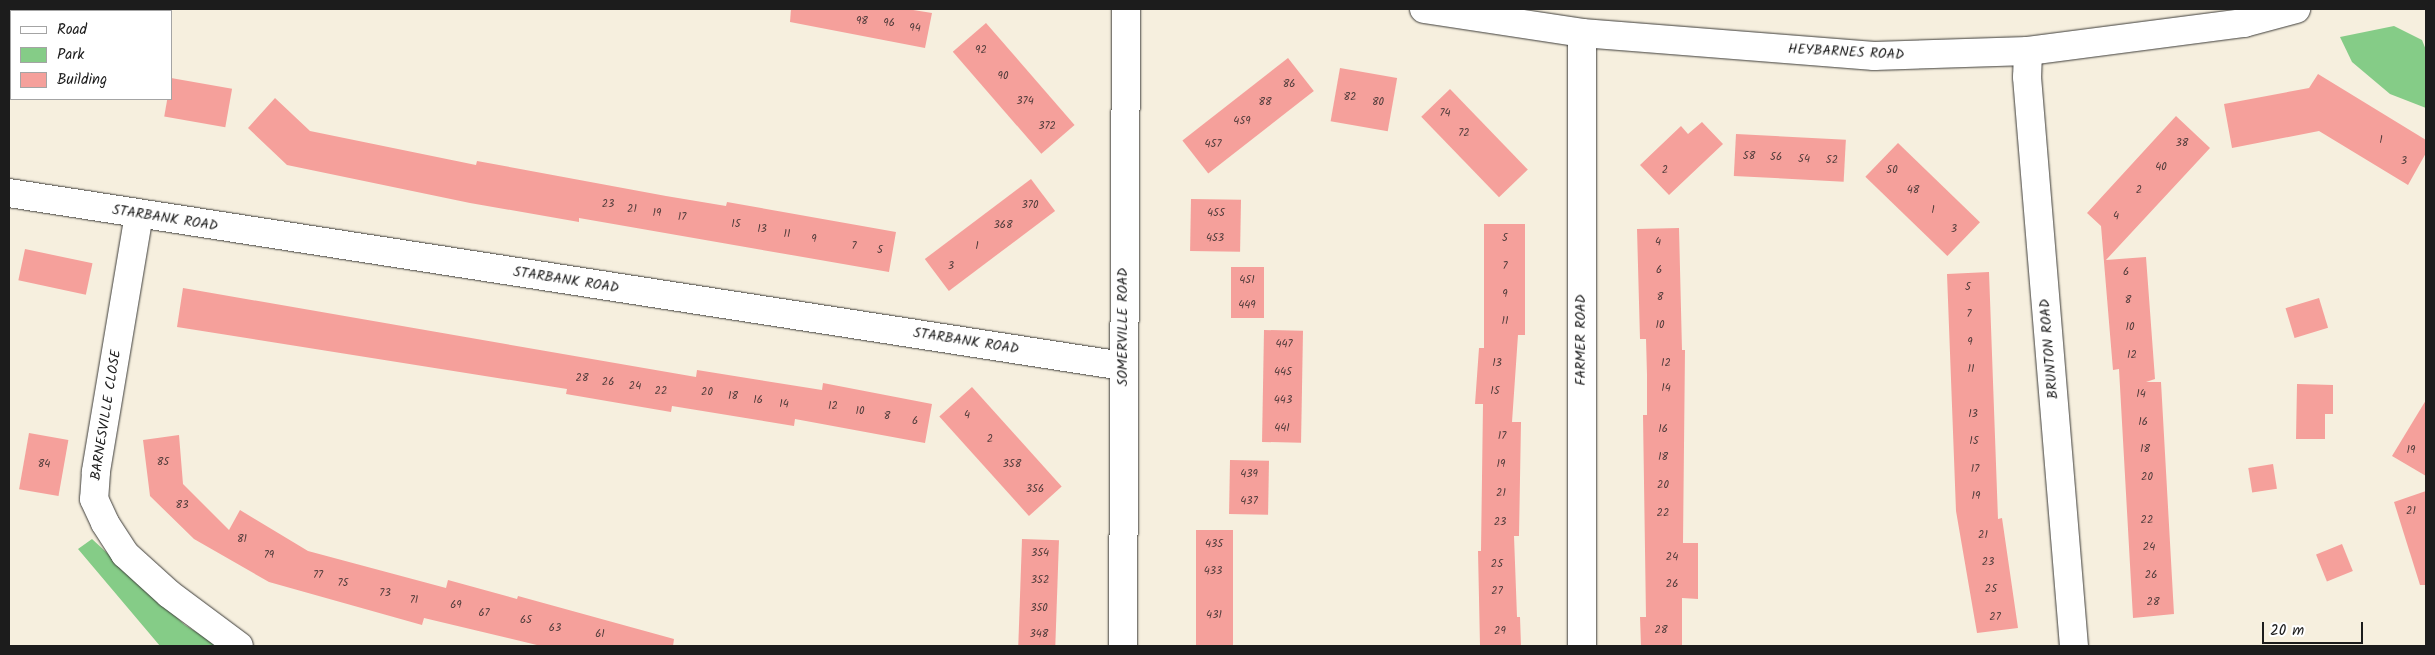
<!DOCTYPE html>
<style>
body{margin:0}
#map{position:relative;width:2435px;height:655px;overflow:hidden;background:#f6efde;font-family:Kalam,sans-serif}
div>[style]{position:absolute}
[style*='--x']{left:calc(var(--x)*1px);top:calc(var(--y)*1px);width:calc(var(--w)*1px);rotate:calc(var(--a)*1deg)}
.green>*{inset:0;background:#85cc87}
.building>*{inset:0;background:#f5a09b;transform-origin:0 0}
.roads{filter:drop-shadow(0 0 1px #3d3c39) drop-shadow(0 0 1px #3d3c39)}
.street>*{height:28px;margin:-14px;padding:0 14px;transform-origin:14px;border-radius:14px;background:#fff}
.secondary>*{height:28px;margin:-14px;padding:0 14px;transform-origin:14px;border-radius:14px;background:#fff}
span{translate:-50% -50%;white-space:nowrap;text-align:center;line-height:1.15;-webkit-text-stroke:4px #fff;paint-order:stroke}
.number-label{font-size:11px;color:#523d3c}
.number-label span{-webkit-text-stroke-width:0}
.street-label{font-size:14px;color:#1c1c1c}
.frame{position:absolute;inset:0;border:10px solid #1c1c1c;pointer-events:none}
.legend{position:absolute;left:10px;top:10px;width:162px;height:90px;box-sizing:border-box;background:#fff;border:1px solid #a4a4a4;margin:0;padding:6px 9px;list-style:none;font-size:15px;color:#1c1c1c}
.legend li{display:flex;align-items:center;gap:10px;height:25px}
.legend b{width:25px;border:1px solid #a4a4a4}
.scale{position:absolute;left:2262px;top:622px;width:101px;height:22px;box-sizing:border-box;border:2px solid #1c1c1c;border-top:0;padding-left:6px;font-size:15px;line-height:18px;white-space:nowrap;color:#1c1c1c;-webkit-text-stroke:4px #fff;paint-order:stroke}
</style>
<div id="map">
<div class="green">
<i style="clip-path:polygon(2394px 26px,2422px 40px,2426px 50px,2426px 108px,2390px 94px,2352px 62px,2340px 37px)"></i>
<i style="clip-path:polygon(92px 539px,185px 625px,219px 646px,160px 646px,78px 549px)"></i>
</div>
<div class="building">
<i style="clip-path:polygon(791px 9px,907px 9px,932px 13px,925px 48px,790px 22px)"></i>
<i style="left:986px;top:23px;width:135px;height:44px;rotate:49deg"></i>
<i style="left:1288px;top:58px;width:42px;height:134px;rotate:52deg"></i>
<i style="left:1340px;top:68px;width:58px;height:54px;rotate:10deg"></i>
<i style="clip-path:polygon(2318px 74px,2426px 140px,2426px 153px,2408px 185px,2319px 131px,2232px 148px,2224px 104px,2309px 88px)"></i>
<i style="left:171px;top:78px;width:62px;height:39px;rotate:10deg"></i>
<i style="left:1450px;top:89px;width:112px;height:40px;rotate:46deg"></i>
<i style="clip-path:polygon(275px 98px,310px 131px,476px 165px,477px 161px,666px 196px,726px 206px,727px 202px,896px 232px,889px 272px,579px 218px,579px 222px,470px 203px,287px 165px,248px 128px)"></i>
<i style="clip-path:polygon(2176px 116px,2210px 148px,2106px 260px,2146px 257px,2155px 379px,2146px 382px,2161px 382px,2174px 614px,2133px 618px,2119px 369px,2113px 370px,2101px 226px,2087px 213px)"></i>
<i style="clip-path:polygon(1702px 122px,1723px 144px,1669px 195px,1640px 165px,1681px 126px,1688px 134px)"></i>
<i style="left:1736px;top:134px;width:110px;height:42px;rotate:3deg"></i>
<i style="left:1898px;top:143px;width:114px;height:47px;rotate:44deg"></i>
<i style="left:1031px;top:179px;width:40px;height:133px;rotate:53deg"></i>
<i style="left:1191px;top:199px;width:50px;height:52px;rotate:1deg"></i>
<i style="clip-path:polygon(1484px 224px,1525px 224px,1525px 335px,1518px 335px,1512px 422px,1521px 422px,1519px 536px,1514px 536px,1517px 617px,1520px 617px,1521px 646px,1480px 646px,1478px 551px,1481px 551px,1483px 404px,1475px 404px,1479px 348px,1484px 348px)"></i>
<i style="clip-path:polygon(1679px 228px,1682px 350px,1685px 350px,1683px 543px,1698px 543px,1698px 599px,1682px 598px,1682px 646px,1641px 646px,1640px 617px,1646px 617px,1643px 415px,1647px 415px,1647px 375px,1646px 339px,1640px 339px,1637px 229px)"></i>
<i style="left:25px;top:249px;width:69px;height:32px;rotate:12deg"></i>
<i style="left:1264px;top:267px;width:51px;height:33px;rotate:90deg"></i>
<i style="clip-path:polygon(1989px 272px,1998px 519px,2002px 518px,2018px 628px,1977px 633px,1956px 511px,1947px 274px)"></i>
<i style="clip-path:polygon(183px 288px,696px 377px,697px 370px,822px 390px,823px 383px,932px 404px,925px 443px,795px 419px,794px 426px,672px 406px,671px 412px,566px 394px,567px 389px,177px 327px)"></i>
<i style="left:2319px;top:298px;width:31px;height:35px;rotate:73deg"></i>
<i style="left:1264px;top:330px;width:39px;height:112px;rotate:1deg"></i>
<i style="clip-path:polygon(2297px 384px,2333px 385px,2333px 414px,2325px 414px,2325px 439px,2296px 439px)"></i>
<i style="left:972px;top:387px;width:134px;height:44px;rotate:48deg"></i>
<i style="clip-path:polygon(2426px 400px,2426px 476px,2392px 456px)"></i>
<i style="left:29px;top:433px;width:40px;height:57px;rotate:10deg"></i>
<i style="clip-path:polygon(179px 435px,183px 484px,229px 530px,240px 510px,308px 551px,446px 588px,448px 580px,517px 599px,518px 596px,674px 639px,673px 646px,541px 646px,424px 618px,422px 625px,269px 582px,194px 539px,150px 496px,143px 440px)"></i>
<i style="left:1230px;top:460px;width:39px;height:54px;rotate:1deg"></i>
<i style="left:2273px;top:464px;width:25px;height:25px;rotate:81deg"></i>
<i style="clip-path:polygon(2426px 491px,2426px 585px,2420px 585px,2394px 502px)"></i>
<i style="left:1196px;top:530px;width:37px;height:116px"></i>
<i style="left:1022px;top:539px;width:37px;height:107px;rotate:2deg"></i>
<i style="left:2342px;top:544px;width:29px;height:28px;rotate:68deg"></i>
</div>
<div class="roads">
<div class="street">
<i style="--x:2028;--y:51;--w:26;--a:92"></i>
<i style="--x:2027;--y:77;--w:571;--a:85.28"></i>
<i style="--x:9;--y:193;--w:1127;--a:8.83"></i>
<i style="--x:139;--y:214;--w:262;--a:99.5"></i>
<i style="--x:96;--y:472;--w:27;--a:94"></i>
<i style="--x:94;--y:499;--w:26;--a:65"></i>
<i style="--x:105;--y:523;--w:37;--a:57"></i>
<i style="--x:125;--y:554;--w:59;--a:42.3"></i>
<i style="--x:169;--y:594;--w:87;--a:36.6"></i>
<i style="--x:1582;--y:646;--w:613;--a:-90"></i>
</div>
<div class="secondary">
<i style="--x:1424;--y:9;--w:160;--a:8.6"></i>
<i style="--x:1582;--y:33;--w:293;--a:4.5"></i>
<i style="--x:1874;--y:56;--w:154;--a:-1.9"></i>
<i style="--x:2028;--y:51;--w:218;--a:-7.4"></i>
<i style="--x:2244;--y:23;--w:54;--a:-15.1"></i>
<i style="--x:1123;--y:646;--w:637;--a:-89.73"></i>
</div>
</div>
<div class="number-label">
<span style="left:862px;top:21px">98</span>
<span style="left:889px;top:23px">96</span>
<span style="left:915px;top:28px">94</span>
<span style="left:981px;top:50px">92</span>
<span style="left:1003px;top:76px">90</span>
<span style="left:1289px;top:84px">86</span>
<span style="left:1350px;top:97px">82</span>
<span style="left:1025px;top:101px">374</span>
<span style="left:1265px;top:102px">88</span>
<span style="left:1378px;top:102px">80</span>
<span style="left:1445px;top:113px">74</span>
<span style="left:1242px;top:121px">459</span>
<span style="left:1047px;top:126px">372</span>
<span style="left:1464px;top:133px">72</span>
<span style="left:2381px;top:140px">1</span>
<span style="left:2182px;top:143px">38</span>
<span style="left:1213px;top:144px">457</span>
<span style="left:1749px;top:156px">58</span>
<span style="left:1776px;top:157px">56</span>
<span style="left:1804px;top:159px">54</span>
<span style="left:1832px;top:160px">52</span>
<span style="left:2404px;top:161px">3</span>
<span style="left:2161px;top:167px">40</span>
<span style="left:1665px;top:170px">2</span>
<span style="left:1892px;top:170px">50</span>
<span style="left:1913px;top:190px">48</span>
<span style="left:2139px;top:190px">2</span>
<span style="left:608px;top:204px">23</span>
<span style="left:1030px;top:205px">370</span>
<span style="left:632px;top:209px">21</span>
<span style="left:1933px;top:210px">1</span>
<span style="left:657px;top:213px">19</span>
<span style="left:1216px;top:213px">455</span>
<span style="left:2116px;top:216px">4</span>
<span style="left:682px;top:217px">17</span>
<span style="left:736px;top:224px">15</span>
<span style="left:1003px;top:225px">368</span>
<span style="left:762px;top:229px">13</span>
<span style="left:1954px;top:229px">3</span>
<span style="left:787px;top:234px">11</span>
<span style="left:1215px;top:238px">453</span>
<span style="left:1505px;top:238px">5</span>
<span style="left:814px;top:239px">9</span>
<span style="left:1658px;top:242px">4</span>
<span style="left:854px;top:246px">7</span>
<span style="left:977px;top:246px">1</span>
<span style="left:880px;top:250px">5</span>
<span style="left:951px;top:266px">3</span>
<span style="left:1505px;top:266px">7</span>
<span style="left:1659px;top:270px">6</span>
<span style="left:2126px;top:272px">6</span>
<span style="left:1247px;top:280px">451</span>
<span style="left:1968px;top:287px">5</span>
<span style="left:1505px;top:294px">9</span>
<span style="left:1660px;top:297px">8</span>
<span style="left:2128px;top:300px">8</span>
<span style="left:1247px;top:305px">449</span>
<span style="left:1969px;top:314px">7</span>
<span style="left:1505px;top:321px">11</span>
<span style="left:1660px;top:325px">10</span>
<span style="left:2130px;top:327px">10</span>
<span style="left:1970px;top:342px">9</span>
<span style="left:1284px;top:344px">447</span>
<span style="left:2132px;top:355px">12</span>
<span style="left:1497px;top:363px">13</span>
<span style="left:1666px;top:363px">12</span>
<span style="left:1971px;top:369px">11</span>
<span style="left:1283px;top:372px">445</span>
<span style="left:582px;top:378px">28</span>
<span style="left:608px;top:382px">26</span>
<span style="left:635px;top:386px">24</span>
<span style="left:1666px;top:388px">14</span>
<span style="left:661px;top:391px">22</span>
<span style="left:1495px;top:391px">15</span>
<span style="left:707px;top:392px">20</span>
<span style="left:2141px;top:394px">14</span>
<span style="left:733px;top:396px">18</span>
<span style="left:758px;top:400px">16</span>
<span style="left:1283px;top:400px">443</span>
<span style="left:784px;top:404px">14</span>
<span style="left:833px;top:406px">12</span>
<span style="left:860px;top:411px">10</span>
<span style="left:1973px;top:414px">13</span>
<span style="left:967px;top:415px">4</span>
<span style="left:887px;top:416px">8</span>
<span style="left:915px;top:421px">6</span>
<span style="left:2143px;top:422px">16</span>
<span style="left:1282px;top:428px">441</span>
<span style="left:1663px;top:429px">16</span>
<span style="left:1502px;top:436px">17</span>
<span style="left:990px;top:439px">2</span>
<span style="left:1974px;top:441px">15</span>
<span style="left:2145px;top:449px">18</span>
<span style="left:2411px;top:450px">19</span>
<span style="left:1663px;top:457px">18</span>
<span style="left:163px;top:462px">85</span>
<span style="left:44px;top:464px">84</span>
<span style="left:1012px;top:464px">358</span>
<span style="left:1501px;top:464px">19</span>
<span style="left:1975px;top:469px">17</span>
<span style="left:1249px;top:474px">439</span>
<span style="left:2147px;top:477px">20</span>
<span style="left:1663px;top:485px">20</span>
<span style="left:1035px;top:489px">356</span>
<span style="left:1501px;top:493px">21</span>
<span style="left:1976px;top:496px">19</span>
<span style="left:1249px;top:501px">437</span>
<span style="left:182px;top:505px">83</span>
<span style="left:2411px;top:511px">21</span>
<span style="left:1663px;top:513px">22</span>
<span style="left:2147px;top:520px">22</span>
<span style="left:1500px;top:522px">23</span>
<span style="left:1983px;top:535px">21</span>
<span style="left:242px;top:539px">81</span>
<span style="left:1214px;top:544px">435</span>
<span style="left:2149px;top:547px">24</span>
<span style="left:1040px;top:553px">354</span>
<span style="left:269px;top:555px">79</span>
<span style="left:1672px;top:557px">24</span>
<span style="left:1988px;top:562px">23</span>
<span style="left:1497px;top:564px">25</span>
<span style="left:1213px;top:571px">433</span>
<span style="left:318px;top:575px">77</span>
<span style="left:2151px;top:575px">26</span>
<span style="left:1040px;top:580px">352</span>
<span style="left:343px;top:583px">75</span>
<span style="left:1672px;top:584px">26</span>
<span style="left:1991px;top:589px">25</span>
<span style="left:1497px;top:591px">27</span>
<span style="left:385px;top:593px">73</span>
<span style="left:414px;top:600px">71</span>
<span style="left:2153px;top:602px">28</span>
<span style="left:456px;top:605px">69</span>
<span style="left:1039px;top:608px">350</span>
<span style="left:484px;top:613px">67</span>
<span style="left:1214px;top:615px">431</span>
<span style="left:1995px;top:617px">27</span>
<span style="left:526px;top:620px">65</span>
<span style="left:555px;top:628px">63</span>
<span style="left:1661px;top:630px">28</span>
<span style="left:1500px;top:631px">29</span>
<span style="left:600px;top:634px">61</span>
<span style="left:1039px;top:634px">348</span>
</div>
<div class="street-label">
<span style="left:1846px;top:52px;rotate:3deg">HEYBARNES ROAD</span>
<span style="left:165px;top:218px;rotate:9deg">STARBANK ROAD</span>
<span style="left:566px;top:280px;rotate:9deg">STARBANK ROAD</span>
<span style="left:1123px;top:327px;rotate:-90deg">SOMERVILLE ROAD</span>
<span style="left:1581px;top:340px;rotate:-90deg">FARMER ROAD</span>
<span style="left:966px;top:341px;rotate:9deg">STARBANK ROAD</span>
<span style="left:2049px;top:349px;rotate:-95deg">BRUNTON ROAD</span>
<span style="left:106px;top:415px;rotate:-81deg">BARNESVILLE CLOSE</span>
</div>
<div class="frame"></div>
<ul class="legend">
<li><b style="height:6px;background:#fff"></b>Road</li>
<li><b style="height:14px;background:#85cc87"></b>Park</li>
<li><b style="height:14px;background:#f5a09b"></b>Building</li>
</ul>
<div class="scale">20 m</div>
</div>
